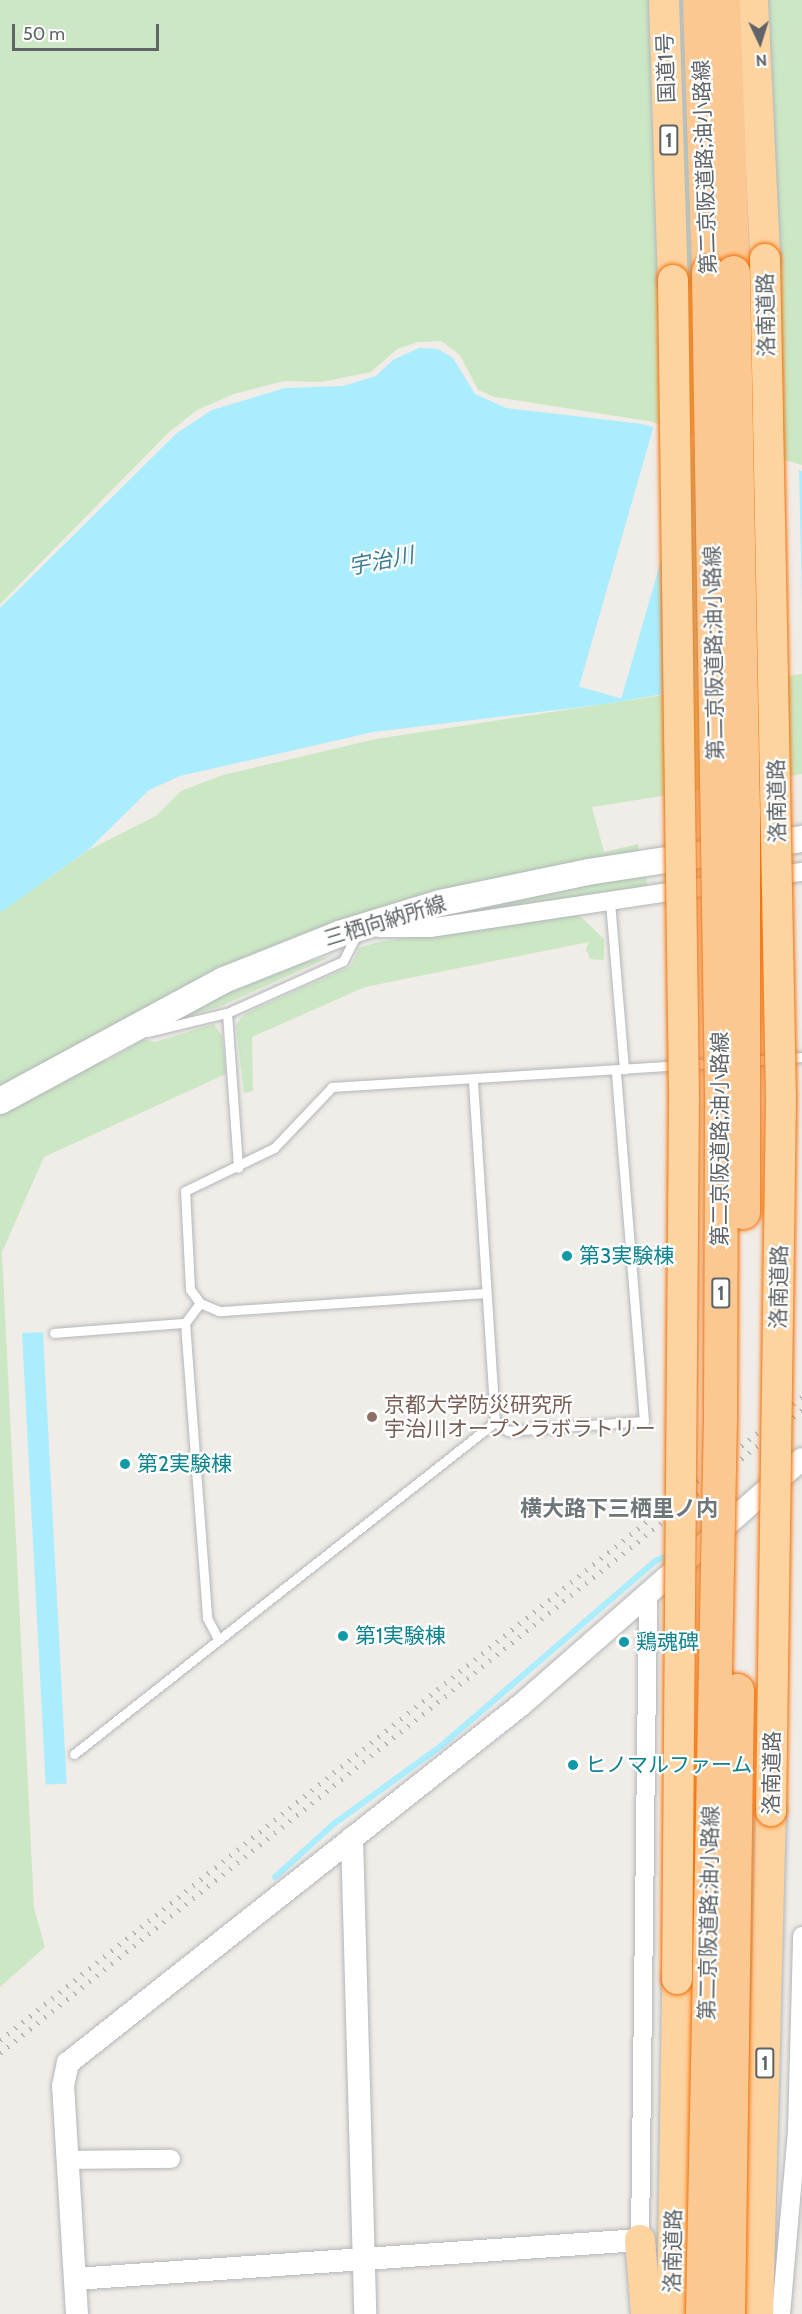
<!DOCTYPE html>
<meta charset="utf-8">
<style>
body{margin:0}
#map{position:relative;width:802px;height:2314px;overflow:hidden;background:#f0ece7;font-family:Cabin,"Noto Sans JP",sans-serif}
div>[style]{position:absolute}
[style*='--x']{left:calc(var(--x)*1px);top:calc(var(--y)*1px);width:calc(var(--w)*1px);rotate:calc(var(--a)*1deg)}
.green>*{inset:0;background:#cce7c4}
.water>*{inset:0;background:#a9edfe;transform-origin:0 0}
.pier>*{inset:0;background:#f0ece7;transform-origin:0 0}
.stream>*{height:6px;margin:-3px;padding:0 3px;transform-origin:3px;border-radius:3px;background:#a9edfe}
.roads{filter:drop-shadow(0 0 2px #b2b6b9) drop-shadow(0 0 2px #b2b6b9)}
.service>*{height:9px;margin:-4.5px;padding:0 4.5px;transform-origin:4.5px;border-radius:4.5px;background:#fff}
.minor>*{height:18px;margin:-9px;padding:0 9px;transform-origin:9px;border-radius:9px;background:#fff}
.tertiary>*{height:22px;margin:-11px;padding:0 11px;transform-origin:11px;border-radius:11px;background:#fff}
.secondary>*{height:26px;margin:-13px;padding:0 13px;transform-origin:13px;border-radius:13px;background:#fff}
.trunk>*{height:30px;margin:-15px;padding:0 15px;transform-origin:15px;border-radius:15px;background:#fdd3a0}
.motorway>*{height:33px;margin:-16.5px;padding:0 16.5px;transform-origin:16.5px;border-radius:16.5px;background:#fcc892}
.rail>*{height:4.5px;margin-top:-2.25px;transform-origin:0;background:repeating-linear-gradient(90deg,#b3b4b5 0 1.5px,transparent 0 9.5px)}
.bridges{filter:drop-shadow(0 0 2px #f46f03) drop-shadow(0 0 2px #f46f03)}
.trunk-bridge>*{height:30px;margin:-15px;padding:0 15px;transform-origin:15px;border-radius:15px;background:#fdd3a0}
.motorway-bridge>*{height:33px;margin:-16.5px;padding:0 16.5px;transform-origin:16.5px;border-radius:16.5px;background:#fcc892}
.dots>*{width:16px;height:16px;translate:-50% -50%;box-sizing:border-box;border:3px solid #fff;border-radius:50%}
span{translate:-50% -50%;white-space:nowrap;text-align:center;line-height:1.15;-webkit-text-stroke:4.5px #fff;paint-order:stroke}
.shield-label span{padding:2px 4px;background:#fff;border:2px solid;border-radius:4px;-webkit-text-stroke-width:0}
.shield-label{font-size:20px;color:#5e6467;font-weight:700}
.street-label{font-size:21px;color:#5e6467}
.culture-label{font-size:21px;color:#0d838f}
.left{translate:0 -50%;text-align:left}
.education-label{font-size:21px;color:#785e54}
.water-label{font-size:22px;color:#3c7e96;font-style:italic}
.neighbourhood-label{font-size:22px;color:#6f7679;font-weight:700}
.north{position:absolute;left:730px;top:12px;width:60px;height:60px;-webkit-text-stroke:4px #fff;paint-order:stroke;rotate:176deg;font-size:16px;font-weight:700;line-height:24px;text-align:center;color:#5e6467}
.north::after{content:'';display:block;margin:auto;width:21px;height:27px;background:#5e6467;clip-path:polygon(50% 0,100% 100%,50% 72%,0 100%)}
.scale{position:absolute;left:12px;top:24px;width:147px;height:27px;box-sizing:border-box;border:3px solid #5e6467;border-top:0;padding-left:8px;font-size:18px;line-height:21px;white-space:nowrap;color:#5e6467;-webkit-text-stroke:4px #fff;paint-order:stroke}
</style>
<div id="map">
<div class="green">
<i style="clip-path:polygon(0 0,802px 0,802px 465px,648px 421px,495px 397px,478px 390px,460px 355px,441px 341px,418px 342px,397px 349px,371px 372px,321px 382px,284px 381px,234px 394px,197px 410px,168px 433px,0 604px)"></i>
<i style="clip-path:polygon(802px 674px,802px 774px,592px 807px,604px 852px,638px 844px,640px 859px,406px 907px,0 1093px,0 913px,87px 851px,156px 816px,181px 791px,223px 775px,376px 739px)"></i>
<i style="clip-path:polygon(646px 876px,648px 890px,444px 918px,580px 885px)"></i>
<i style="clip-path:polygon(570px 915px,581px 917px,604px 939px,604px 960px,590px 959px,586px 949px,589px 942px,365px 987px,252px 1037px,253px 1091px,244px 1093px,236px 1026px,240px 1019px,246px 1013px,351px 966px,359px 948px,378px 942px)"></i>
<i style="clip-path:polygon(332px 956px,219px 1007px,145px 1027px,256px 973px)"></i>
<i style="clip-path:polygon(214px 1024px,222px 1036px,226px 1074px,44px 1157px,2px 1252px,34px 1908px,45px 1947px,0 1987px,0 1110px,89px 1059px,107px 1061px,134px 1045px,137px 1038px,155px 1042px)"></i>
</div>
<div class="water">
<i style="clip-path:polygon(419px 348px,438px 349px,453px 358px,475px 394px,506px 408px,642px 424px,802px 471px,802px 670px,606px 704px,373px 732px,180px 776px,149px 790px,88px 850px,0 913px,0 608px,177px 433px,212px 410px,285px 388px,343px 386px,376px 376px,393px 360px)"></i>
<i style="left:43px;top:1332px;width:452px;height:21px;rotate:87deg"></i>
</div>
<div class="pier">
<i style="left:654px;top:425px;width:44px;height:272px;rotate:16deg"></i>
<i style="clip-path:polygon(756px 454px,799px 467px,802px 604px,802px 673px,760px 680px)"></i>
</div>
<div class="stream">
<i style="--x:275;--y:1877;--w:81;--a:-42"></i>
<i style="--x:335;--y:1823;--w:131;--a:-36"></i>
<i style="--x:441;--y:1746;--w:283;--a:-40.8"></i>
<i style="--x:655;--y:1561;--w:15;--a:-23"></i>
</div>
<div class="roads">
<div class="service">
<i style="--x:610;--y:902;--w:168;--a:85.2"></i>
<i style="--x:227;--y:1013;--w:155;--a:85.9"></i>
<i style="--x:147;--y:1032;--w:82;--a:-13.4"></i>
<i style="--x:227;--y:1013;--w:127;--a:-24.1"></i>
<i style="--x:343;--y:961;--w:29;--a:-63"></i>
<i style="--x:749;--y:1061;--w:53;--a:-4.3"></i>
<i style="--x:486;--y:1293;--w:268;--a:176.1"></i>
<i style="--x:219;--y:1311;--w:21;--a:-157"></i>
<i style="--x:200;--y:1303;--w:17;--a:-126"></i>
<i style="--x:190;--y:1289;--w:98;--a:-92.9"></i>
<i style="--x:185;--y:1191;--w:99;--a:-25.8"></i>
<i style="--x:274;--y:1148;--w:84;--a:-46.4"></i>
<i style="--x:332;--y:1087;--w:383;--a:-3.6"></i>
<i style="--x:200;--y:1303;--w:25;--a:127"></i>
<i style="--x:185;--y:1323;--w:296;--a:85.7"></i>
<i style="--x:207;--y:1618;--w:24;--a:62"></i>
<i style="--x:54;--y:1333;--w:131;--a:-4.4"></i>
<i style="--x:495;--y:1422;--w:16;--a:35"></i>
<i style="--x:508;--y:1431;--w:136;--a:-4.2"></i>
<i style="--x:644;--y:1421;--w:352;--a:-94.6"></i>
<i style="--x:74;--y:1754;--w:536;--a:-38.26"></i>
<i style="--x:495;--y:1422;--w:344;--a:-93.7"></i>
</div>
<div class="minor">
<i style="--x:379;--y:928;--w:51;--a:0"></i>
<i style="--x:430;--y:928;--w:376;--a:-8.6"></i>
<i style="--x:68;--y:2160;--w:103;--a:-0.6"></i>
<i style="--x:640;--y:2240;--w:643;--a:-89.29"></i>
<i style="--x:781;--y:2314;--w:183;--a:-85"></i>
<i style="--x:797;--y:2132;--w:196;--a:-88.5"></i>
</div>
<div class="tertiary">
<i style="--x:352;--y:1838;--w:476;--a:88.4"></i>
<i style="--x:75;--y:2279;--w:566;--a:-3.95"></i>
<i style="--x:77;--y:2314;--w:228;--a:-93.5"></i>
<i style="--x:63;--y:2086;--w:24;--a:-78"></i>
<i style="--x:68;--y:2063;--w:577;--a:-38.32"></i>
<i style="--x:521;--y:1705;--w:373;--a:-41.2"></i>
</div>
<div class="secondary">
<i style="--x:0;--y:1101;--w:255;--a:-28.4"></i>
<i style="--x:224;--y:980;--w:124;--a:-21.8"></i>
<i style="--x:339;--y:934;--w:106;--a:-17.1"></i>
<i style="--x:440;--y:903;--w:151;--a:-11.8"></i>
<i style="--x:588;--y:872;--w:217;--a:-8.8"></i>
</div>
<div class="trunk">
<i style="--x:664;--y:0;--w:280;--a:88.2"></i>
<i style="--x:753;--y:0;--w:259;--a:87.3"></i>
<i style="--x:640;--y:2240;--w:74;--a:85.4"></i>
<i style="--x:672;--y:2314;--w:335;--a:-89.1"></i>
<i style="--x:758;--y:2314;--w:503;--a:-88.52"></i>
</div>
<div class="motorway">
<i style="--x:699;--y:0;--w:272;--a:88.1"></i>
<i style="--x:723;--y:0;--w:272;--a:87.9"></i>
</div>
</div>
<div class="rail">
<i style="--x:0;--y:2040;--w:1028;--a:-38.72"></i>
<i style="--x:0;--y:2053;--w:1028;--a:-38.72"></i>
</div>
<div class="bridges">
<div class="trunk-bridge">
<i style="--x:765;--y:259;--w:839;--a:88.91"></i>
<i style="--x:781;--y:1098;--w:713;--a:90.8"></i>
<i style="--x:673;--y:280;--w:817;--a:89.23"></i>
<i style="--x:684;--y:1097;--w:882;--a:90.45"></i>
</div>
<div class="motorway-bridge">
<i style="--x:733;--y:272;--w:542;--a:88.94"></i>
<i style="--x:743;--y:814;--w:398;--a:90"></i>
<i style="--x:702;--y:2314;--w:899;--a:-88.85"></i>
<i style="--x:720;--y:1415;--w:322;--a:-89.8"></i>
<i style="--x:721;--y:1093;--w:821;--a:-90.91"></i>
<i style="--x:728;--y:2314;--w:624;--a:-89.17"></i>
</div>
</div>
<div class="dots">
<i style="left:567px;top:1256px;background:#0f9aa8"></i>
<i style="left:372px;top:1417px;background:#8d6e63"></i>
<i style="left:125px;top:1464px;background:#0f9aa8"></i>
<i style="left:343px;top:1636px;background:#0f9aa8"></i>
<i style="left:624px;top:1642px;background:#0f9aa8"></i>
<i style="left:573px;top:1765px;background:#0f9aa8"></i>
</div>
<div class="shield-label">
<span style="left:669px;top:140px">1</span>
<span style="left:721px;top:1293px">1</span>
<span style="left:765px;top:2063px">1</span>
</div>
<div class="street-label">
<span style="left:666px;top:68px;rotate:-92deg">国道1号</span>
<span style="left:705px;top:167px;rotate:-92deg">第二京阪道路;油小路線</span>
<span style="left:766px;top:315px;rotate:-91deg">洛南道路</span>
<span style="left:714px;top:653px;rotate:-91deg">第二京阪道路;油小路線</span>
<span style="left:777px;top:801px;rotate:-91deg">洛南道路</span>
<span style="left:385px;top:921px;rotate:-17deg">三栖向納所線</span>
<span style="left:720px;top:1139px;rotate:-90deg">第二京阪道路;油小路線</span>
<span style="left:779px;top:1287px;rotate:-89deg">洛南道路</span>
<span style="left:772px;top:1773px;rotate:-89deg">洛南道路</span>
<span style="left:709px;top:1913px;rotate:-89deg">第二京阪道路;油小路線</span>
<span style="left:673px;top:2251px;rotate:-89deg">洛南道路</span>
</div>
<div class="culture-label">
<span class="left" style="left:579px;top:1256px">第3実験棟</span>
<span class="left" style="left:137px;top:1464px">第2実験棟</span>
<span class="left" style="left:355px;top:1636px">第1実験棟</span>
<span class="left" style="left:636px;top:1642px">鶏魂碑</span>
<span class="left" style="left:585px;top:1765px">ヒノマルファーム</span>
</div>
<div class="education-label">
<span class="left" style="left:384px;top:1417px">京都大学防災研究所<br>宇治川オープンラボラトリー</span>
</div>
<div class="water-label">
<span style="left:381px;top:561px;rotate:-11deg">宇治川</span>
</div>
<div class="neighbourhood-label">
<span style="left:619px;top:1509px">横大路下三栖里ノ内</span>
</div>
<div class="north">N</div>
<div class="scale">50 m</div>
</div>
